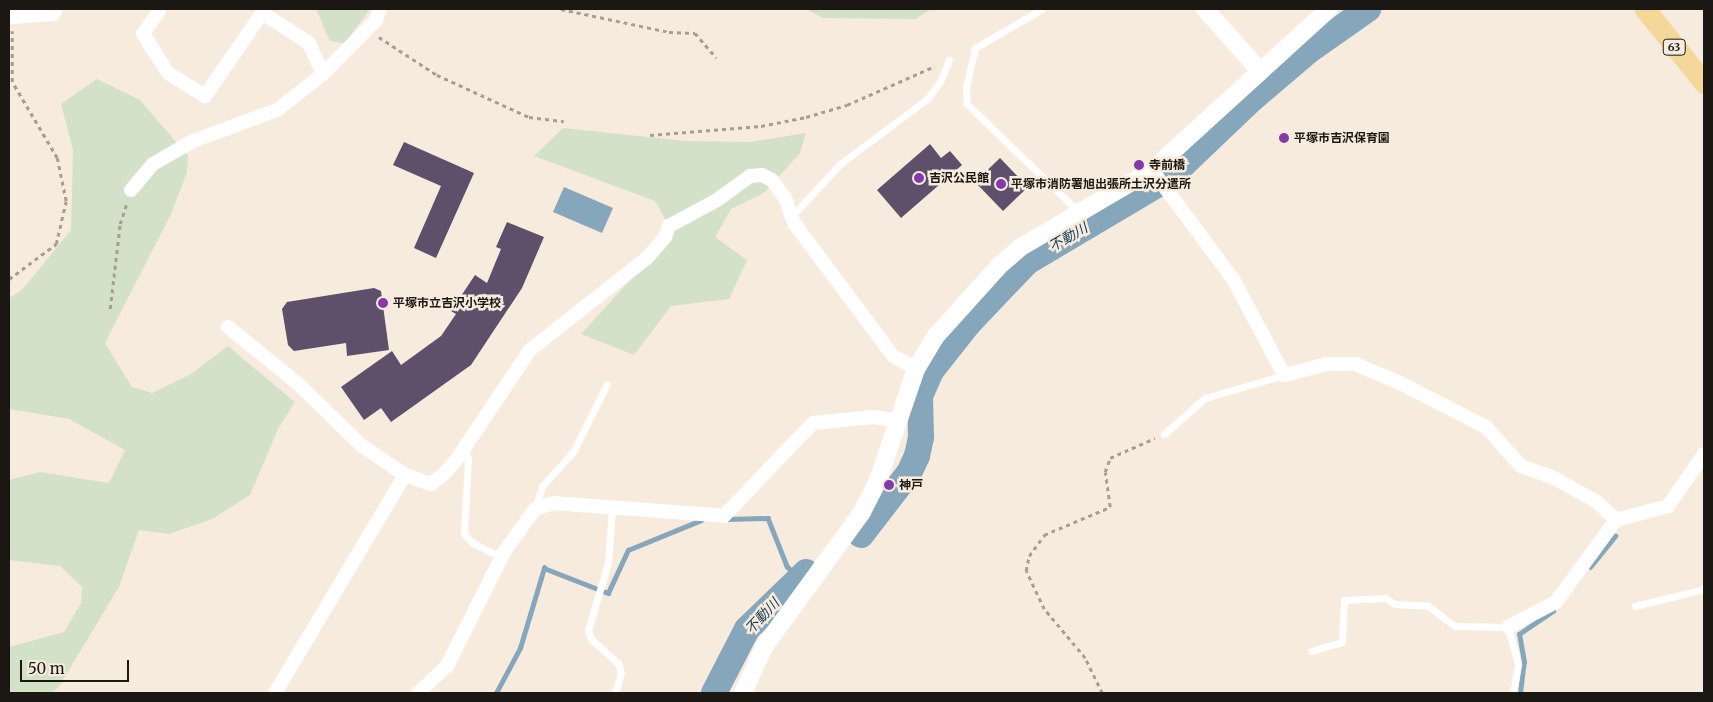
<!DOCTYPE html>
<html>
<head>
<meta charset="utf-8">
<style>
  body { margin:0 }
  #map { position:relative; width:1713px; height:702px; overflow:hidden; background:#f6ebdd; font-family:Merriweather,"Noto Sans JP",serif }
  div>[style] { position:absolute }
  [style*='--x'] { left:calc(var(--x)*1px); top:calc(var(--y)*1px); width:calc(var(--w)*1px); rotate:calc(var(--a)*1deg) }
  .green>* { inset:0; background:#d4e1c9 }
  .water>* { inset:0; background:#86a6bc }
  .stream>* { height:4.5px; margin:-2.25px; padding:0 2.25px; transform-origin:2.25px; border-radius:2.25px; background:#86a6bc }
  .river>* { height:26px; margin:-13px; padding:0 13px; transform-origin:13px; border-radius:13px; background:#86a6bc }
  .building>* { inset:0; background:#5e4f6a }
  .path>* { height:2.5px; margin-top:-1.25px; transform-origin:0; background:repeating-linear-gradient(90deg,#a69e93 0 4px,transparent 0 8px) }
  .service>* { height:7px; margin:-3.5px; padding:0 3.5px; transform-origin:3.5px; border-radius:3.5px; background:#fff }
  .minor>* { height:14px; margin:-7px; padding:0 7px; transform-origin:7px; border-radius:7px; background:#fff }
  .tertiary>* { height:18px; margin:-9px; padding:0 9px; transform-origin:9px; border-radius:9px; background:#fff }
  .primary>* { height:21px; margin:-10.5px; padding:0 10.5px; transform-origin:10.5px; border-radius:10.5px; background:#f5d799 }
  .dots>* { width:14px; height:14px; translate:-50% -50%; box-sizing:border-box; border:2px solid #f6ebdd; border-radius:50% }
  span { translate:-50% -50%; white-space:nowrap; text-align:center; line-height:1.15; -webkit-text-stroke:5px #f6ebdd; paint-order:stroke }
  .shield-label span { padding:1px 4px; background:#f6ebdd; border:1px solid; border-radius:4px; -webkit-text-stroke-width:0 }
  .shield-label { font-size:11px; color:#1b1712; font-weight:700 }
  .poi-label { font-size:12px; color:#1b1712; font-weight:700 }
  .left { translate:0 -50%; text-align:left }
  .water-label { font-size:14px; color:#113c54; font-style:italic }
  .frame { position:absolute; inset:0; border:10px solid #1b1712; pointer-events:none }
  .scale { position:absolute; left:20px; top:660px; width:109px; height:22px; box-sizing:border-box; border:2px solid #1b1712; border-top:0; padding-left:6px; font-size:15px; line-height:18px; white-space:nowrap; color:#1b1712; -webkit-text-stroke:4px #f6ebdd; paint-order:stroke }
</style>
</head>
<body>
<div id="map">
  <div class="green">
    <div style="clip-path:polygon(316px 9px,370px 9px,345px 43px,330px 41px)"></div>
    <div style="clip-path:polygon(806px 9px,931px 9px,916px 19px,823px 18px)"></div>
    <div style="clip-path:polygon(97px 79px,140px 100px,188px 156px,187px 172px,171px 214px,105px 343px,132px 387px,152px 393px,191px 374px,228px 346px,295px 402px,278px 429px,250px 495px,212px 519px,169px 534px,139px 530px,119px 587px,58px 688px,51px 693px,9px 693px,9px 647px,64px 632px,81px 603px,82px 587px,60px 566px,9px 560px,9px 480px,40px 472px,109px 483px,125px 450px,69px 419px,9px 409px,9px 298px,22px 290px,71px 230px,73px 150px,61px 104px)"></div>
    <div style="clip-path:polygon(563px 128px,685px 141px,750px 142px,806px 133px,800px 153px,764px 193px,731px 209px,715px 237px,747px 260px,729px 299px,671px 306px,634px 355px,581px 334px,673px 233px,655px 201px,534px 156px)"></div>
  </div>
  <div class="water">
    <div style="clip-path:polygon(564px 187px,613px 208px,602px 233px,553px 212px)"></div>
  </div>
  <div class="stream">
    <div style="--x:726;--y:519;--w:42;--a:-1.4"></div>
    <div style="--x:768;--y:518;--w:52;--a:68.4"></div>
    <div style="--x:787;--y:566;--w:16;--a:47"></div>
    <div style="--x:1590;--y:567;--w:40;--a:-51"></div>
    <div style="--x:496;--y:693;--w:51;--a:-61.9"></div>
    <div style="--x:520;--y:648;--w:84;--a:-73.3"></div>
    <div style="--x:544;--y:568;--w:69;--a:21.3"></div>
    <div style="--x:608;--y:593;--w:47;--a:-65.1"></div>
    <div style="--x:628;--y:550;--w:79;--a:-22.3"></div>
    <div style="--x:1520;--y:693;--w:31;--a:-83"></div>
    <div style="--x:1524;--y:662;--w:28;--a:-100"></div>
    <div style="--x:1519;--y:634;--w:41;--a:-34.1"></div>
  </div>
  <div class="river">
    <div style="--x:861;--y:535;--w:78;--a:-52.3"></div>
    <div style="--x:909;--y:473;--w:19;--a:-65"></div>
    <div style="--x:917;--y:456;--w:19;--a:-78"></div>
    <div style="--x:921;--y:437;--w:41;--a:-91.4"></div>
    <div style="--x:920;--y:396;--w:27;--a:-66"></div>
    <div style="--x:931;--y:371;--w:60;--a:-51.8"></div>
    <div style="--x:968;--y:324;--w:86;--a:-46.4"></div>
    <div style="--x:1027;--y:262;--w:166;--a:-30.7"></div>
    <div style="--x:1170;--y:177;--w:113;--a:-43.6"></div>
    <div style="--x:1252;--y:99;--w:77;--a:-40.3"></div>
    <div style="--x:1311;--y:49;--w:70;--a:-35.1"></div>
    <div style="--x:714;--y:693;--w:72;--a:-62.7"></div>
    <div style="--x:747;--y:629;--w:82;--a:-44"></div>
  </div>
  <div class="building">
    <div style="clip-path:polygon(404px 142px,474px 173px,436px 258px,414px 248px,441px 186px,393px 165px)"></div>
    <div style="clip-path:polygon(930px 144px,941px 158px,950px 151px,962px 165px,901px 218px,877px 190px)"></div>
    <div style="clip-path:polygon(1000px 158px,1028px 187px,1003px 211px,975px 182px)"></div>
    <div style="clip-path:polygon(507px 222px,544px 237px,522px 288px,471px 365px,391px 422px,381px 408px,364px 420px,341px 387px,392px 351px,401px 365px,441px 336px,456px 314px,451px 311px,475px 275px,487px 283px,501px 249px,496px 247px)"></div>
    <div style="clip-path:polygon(374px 288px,381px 291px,389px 350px,347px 356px,346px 343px,294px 351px,288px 345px,282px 309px,287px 302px)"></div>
  </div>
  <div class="path">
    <div style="--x:561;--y:9;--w:110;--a:12"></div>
    <div style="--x:669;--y:32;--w:26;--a:2"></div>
    <div style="--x:695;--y:33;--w:33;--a:49"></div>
    <div style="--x:379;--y:37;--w:69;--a:33.2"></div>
    <div style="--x:437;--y:75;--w:101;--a:24.5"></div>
    <div style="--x:529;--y:117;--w:35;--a:7"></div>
    <div style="--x:650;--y:135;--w:111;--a:-4.6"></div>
    <div style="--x:761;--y:126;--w:46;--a:-11.3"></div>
    <div style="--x:806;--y:117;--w:43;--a:-16.3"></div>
    <div style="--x:847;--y:105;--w:96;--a:-23.9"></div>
    <div style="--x:9;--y:279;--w:59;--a:-36.7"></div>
    <div style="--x:56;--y:244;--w:44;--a:-76.9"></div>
    <div style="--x:66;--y:201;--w:44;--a:-101.8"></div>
    <div style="--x:57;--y:158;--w:88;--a:-120.6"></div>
    <div style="--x:12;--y:82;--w:51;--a:-90"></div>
    <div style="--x:110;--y:309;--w:86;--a:-83.3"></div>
    <div style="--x:120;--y:224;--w:22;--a:-72"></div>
    <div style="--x:1102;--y:693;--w:39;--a:-116"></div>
    <div style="--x:1085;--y:658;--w:64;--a:-129.9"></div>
    <div style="--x:1044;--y:609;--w:42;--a:-115.3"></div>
    <div style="--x:1026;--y:571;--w:15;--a:-79"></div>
    <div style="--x:1029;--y:556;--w:26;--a:-54"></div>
    <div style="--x:1044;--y:535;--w:72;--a:-23"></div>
    <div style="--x:1110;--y:507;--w:35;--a:-98"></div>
    <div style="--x:1105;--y:472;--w:15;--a:-70"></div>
    <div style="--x:1110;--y:458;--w:49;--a:-24"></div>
  </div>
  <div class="service">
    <div style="--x:1042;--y:9;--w:78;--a:149.8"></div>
    <div style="--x:975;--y:48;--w:40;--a:103"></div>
    <div style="--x:966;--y:87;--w:17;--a:87"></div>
    <div style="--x:967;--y:104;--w:156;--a:44"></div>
    <div style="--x:791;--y:217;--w:72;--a:-47.2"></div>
    <div style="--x:840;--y:164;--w:109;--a:-36.8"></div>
    <div style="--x:927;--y:99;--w:21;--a:-53"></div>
    <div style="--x:940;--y:82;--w:24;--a:-68"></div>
    <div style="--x:1164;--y:434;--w:55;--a:-41.3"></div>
    <div style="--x:1205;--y:398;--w:82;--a:-16.2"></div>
    <div style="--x:464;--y:449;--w:10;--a:66"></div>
    <div style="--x:468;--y:458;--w:76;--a:93"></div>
    <div style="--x:464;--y:534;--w:13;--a:45"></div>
    <div style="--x:473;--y:543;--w:31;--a:27"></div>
    <div style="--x:535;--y:508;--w:23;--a:-72"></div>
    <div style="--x:542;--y:486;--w:46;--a:-47.6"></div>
    <div style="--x:573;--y:452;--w:76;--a:-63.4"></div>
    <div style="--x:612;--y:509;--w:54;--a:94.2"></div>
    <div style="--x:608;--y:563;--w:70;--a:106.6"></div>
    <div style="--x:588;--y:630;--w:9;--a:72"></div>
    <div style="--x:591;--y:639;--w:36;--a:42"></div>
    <div style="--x:618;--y:663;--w:10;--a:73"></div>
    <div style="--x:621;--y:673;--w:21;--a:107"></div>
    <div style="--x:1635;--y:606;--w:71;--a:-13.8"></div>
    <div style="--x:1311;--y:651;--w:32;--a:-16"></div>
    <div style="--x:1342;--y:642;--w:42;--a:-87.3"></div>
    <div style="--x:1344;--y:600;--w:41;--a:-2.8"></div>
    <div style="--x:1385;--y:598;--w:12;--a:31"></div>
    <div style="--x:1395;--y:604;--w:33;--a:3"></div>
    <div style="--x:1428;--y:606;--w:34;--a:37"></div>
    <div style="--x:1455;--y:626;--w:53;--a:1.1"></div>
    <div style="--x:1508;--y:627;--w:39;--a:75"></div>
    <div style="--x:1518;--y:665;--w:28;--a:100"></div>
  </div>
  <div class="minor">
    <div style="--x:12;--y:9;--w:8;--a:90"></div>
    <div style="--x:12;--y:17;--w:41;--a:-4.2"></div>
    <div style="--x:53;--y:14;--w:6;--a:-59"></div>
    <div style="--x:160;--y:9;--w:30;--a:124"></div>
    <div style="--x:143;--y:34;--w:46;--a:57.3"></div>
    <div style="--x:168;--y:73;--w:44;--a:31.9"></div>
    <div style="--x:205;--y:96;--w:101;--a:-55.5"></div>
    <div style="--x:262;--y:13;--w:56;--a:32.6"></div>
    <div style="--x:309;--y:43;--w:34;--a:66"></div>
    <div style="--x:1152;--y:170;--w:136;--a:53.4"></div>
    <div style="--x:1233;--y:279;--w:109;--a:62"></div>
    <div style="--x:1284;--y:375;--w:44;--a:-14.3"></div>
    <div style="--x:1327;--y:364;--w:28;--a:0"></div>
    <div style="--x:1355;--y:364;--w:49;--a:22.9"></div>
    <div style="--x:1400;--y:383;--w:97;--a:27.1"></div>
    <div style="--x:1486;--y:427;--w:52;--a:48.1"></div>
    <div style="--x:1521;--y:466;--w:37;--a:20"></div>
    <div style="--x:1556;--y:479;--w:47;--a:29.3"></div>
    <div style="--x:1597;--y:502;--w:26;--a:43"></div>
    <div style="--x:131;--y:190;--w:34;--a:-50"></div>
    <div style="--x:153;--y:164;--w:46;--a:-29.9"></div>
    <div style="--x:193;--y:141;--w:90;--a:-20.3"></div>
    <div style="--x:277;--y:110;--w:58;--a:-38"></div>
    <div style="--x:323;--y:74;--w:76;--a:-45.5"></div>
    <div style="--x:376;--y:20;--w:12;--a:-70"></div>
    <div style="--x:228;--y:327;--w:87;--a:39"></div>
    <div style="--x:296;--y:382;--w:91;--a:44.1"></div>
    <div style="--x:361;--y:445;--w:53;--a:34.3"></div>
    <div style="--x:405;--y:475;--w:28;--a:19"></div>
    <div style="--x:431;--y:484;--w:16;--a:-38"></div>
    <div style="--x:444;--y:474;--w:20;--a:-49"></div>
    <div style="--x:457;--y:459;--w:131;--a:-56.2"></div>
    <div style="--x:530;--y:350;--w:149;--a:-38.2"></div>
    <div style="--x:647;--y:258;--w:28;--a:-49"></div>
    <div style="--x:665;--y:237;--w:12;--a:-70"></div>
    <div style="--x:669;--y:226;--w:55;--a:-28.4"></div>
    <div style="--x:717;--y:200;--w:41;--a:-36"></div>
    <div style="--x:750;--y:176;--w:12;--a:-5"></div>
    <div style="--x:762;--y:175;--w:11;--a:27"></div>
    <div style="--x:772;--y:180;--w:22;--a:54"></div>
    <div style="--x:785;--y:198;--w:27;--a:70"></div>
    <div style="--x:794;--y:223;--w:166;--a:53.3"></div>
    <div style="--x:893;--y:356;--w:26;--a:29"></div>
    <div style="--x:1508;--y:627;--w:54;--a:-27.5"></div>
    <div style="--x:1556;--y:602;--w:102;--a:-53.8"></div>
    <div style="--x:1616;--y:520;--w:54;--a:-15.1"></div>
    <div style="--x:1668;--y:506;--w:63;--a:-55.3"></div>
    <div style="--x:275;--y:693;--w:254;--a:-59.2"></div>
    <div style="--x:418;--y:693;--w:40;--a:-43"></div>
    <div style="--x:447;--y:666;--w:127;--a:-63.4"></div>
    <div style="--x:504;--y:552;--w:53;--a:-54.2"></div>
    <div style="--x:535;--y:509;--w:19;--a:-18"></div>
    <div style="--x:553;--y:503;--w:171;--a:4.3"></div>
    <div style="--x:724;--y:516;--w:129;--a:-46.3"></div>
    <div style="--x:813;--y:423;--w:61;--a:-5.6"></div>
    <div style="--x:874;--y:417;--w:24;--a:9"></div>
  </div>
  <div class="tertiary">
    <div style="--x:1205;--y:9;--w:83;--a:48.4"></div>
    <div style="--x:743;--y:693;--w:51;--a:-65.5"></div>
    <div style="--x:764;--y:647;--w:167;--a:-54"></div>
    <div style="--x:862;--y:512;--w:33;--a:-63"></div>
    <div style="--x:877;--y:483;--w:120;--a:-71.1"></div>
    <div style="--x:916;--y:369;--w:39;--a:-59"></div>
    <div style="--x:936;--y:336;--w:94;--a:-48"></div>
    <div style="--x:999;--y:266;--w:29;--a:-41"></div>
    <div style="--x:1021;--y:247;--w:152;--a:-30.4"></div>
    <div style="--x:1152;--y:170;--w:239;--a:-42.3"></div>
  </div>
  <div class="primary">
    <div style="--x:1645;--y:9;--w:95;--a:51.4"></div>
  </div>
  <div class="dots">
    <div style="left:1284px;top:138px;background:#8239ac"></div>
    <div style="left:1139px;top:165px;background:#8239ac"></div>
    <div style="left:919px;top:178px;background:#8239ac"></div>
    <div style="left:1001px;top:184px;background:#8239ac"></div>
    <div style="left:383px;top:303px;background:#8239ac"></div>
    <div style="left:889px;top:485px;background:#8239ac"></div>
  </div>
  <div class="shield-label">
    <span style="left:1674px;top:47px">63</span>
  </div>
  <div class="poi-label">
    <span class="left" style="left:1294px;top:138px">平塚市吉沢保育園</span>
    <span class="left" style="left:1149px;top:165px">寺前橋</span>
    <span class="left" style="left:929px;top:178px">吉沢公民館</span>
    <span class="left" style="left:1011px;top:184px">平塚市消防署旭出張所土沢分遣所</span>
    <span class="left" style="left:393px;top:303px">平塚市立吉沢小学校</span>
    <span class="left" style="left:899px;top:485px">神戸</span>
  </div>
  <div class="water-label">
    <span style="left:1068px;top:237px;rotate:-30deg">不動川</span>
    <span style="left:762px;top:616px;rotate:-47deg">不動川</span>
  </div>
  <div class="frame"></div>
  <div class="scale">50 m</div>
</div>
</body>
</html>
